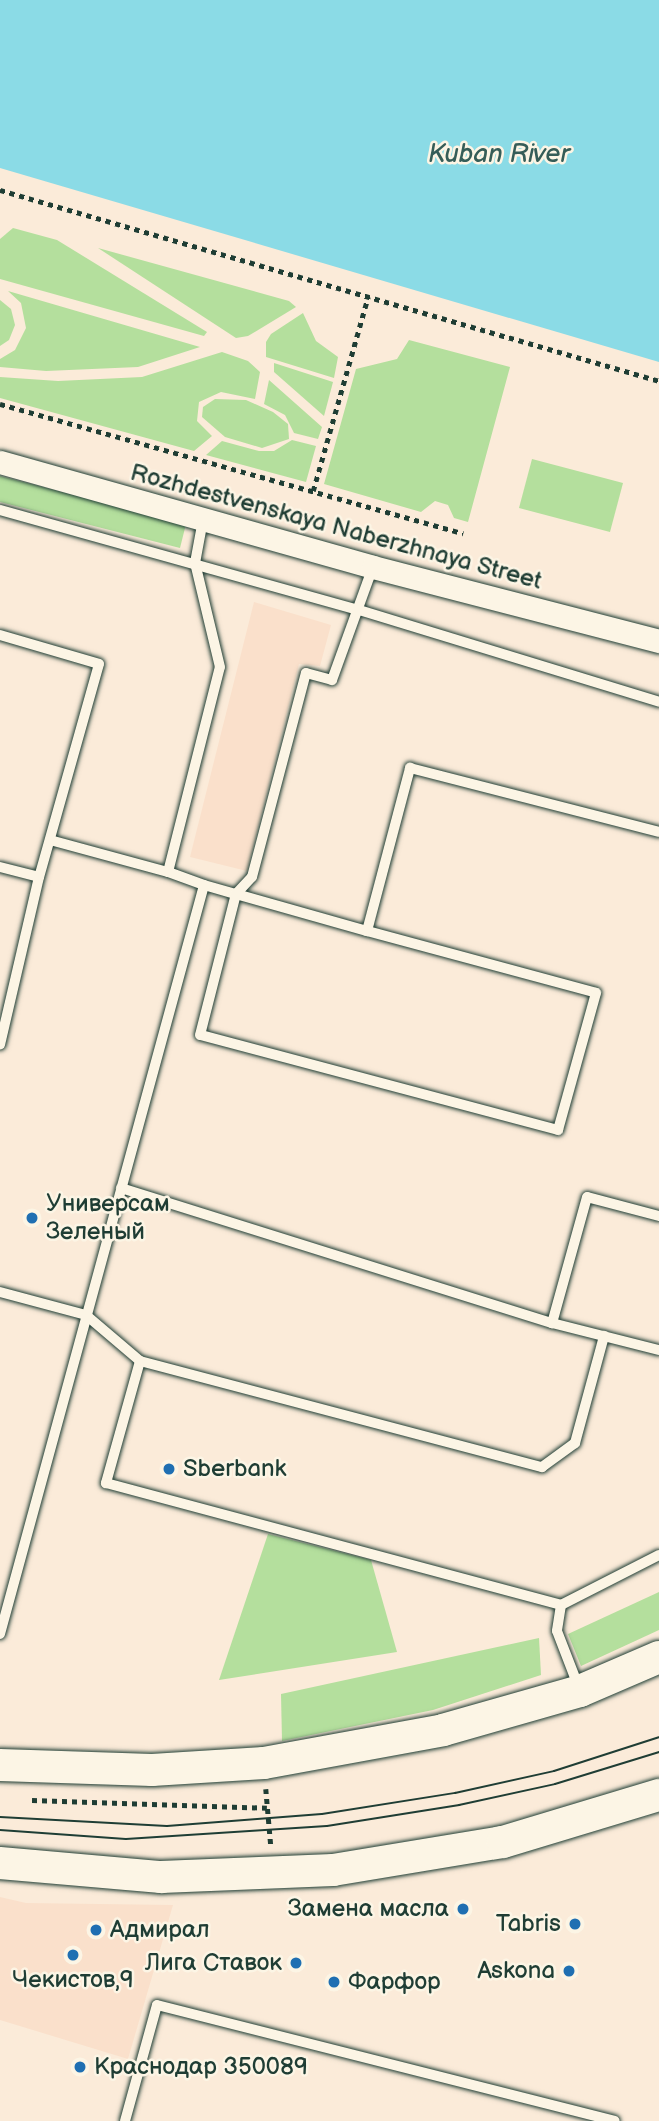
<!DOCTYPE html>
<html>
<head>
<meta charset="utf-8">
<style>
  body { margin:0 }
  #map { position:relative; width:659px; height:2121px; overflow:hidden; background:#fbebd9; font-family:"Balsamiq Sans",sans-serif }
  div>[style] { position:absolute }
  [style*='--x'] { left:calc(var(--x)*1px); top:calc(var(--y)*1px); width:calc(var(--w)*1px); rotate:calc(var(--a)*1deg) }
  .built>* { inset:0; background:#fae0cb }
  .green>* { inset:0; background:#b4df9d }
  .water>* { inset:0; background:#8bdbe6 }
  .path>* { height:4.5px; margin-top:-2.25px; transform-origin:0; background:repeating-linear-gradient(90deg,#1f3d34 0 5px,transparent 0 10px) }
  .roads { filter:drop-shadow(0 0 2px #1f3d34) drop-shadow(0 0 2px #1f3d34) }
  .service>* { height:10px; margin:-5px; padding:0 5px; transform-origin:5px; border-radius:5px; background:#fcf5e5 }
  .minor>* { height:23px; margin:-11.5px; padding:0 11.5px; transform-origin:11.5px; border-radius:11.5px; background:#fcf5e5 }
  .secondary>* { height:32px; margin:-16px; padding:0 16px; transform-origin:16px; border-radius:16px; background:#fcf5e5 }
  .tram>* { height:2px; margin:-1px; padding:0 1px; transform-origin:1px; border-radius:1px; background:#1f3d34 }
  .dots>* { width:19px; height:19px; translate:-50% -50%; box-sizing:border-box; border:4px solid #fcf5e5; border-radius:50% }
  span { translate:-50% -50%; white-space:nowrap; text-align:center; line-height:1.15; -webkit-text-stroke:5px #fcf5e5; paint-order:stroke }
  .street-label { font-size:24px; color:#1f3d34 }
  .poi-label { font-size:24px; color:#1f3d34 }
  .left { translate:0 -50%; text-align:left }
  .right { translate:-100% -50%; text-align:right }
  .water-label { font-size:26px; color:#355d58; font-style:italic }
</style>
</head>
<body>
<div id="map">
  <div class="built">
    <div style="clip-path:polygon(254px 602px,331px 625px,320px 666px,299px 664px,247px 871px,190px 857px)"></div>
    <div style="clip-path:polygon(0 1897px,26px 1903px,173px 1905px,128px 2059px,0 2020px)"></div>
  </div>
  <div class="green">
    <div style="clip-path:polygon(13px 228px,57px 240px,207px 332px,204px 336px,0 279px,0 239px)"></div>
    <div style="clip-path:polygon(98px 248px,289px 301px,296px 307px,248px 336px,236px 338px)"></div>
    <div style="clip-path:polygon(8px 291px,200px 347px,138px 367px,46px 371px,0 367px,0 359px,15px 350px,26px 328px,21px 303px)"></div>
    <div style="clip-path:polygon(0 300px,11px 309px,15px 325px,9px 340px,0 346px)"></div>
    <div style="clip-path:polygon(303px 313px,316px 341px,338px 357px,334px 378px,266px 357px,266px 342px,271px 334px)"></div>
    <div style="clip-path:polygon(409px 340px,510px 367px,468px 522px,454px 518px,448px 505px,435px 501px,421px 512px,324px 484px,356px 369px,397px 359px)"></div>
    <div style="clip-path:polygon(222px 352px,248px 361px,260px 372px,255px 399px,221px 392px,199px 402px,197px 421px,212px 436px,194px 451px,0 398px,0 377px,58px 381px,142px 377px)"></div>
    <div style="clip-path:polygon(274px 363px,333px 382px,324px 416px,274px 372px)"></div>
    <div style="clip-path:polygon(269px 380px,322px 427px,318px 439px,294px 433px,285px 415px,264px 404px)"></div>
    <div style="clip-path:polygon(215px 399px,246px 400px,273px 412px,288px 424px,289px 439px,262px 448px,225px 437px,202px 417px,203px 407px)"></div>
    <div style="clip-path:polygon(292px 440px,316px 446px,306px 482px,206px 455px,222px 441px,259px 451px,274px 451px)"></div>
    <div style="clip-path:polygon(532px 459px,623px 483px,610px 532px,519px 508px)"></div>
    <div style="clip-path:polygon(0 476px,186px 524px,180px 548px,0 502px)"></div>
    <div style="clip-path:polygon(268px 1534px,371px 1560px,397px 1652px,219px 1680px)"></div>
    <div style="clip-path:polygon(659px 1592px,659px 1630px,581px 1666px,568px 1634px)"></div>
    <div style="clip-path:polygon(539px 1638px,541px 1675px,433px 1710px,282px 1741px,281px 1694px)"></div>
  </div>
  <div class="water">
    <div style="clip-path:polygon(0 0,659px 0,659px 362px,0 168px)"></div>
  </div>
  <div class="path">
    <div style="--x:0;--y:190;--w:686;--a:16.16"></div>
    <div style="--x:0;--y:404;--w:481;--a:15.6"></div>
    <div style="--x:313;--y:491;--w:202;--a:-74.2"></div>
    <div style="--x:266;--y:1789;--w:57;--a:85"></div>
    <div style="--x:32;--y:1800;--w:235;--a:1.9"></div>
  </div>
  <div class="roads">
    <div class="service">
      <div style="--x:0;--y:510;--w:373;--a:15.6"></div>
      <div style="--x:359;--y:610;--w:314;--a:17"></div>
      <div style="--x:0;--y:635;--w:103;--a:16.3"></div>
      <div style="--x:99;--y:664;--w:221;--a:105.7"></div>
      <div style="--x:39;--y:877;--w:172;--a:103.1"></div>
      <div style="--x:50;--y:840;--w:122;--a:15.2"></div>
      <div style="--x:0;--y:867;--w:40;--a:14.4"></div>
      <div style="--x:204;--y:885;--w:33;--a:16"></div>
      <div style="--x:236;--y:894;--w:136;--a:15.8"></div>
      <div style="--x:367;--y:931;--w:237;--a:15.1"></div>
      <div style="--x:596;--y:993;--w:142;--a:105.5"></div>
      <div style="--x:558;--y:1130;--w:370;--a:-165.1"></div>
      <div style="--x:200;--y:1035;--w:146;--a:-75.7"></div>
      <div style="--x:236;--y:894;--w:23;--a:-47"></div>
      <div style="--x:252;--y:877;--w:211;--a:-75.2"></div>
      <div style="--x:306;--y:673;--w:27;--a:15"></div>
      <div style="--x:332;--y:680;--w:120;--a:-70.1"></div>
      <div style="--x:367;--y:931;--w:169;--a:-75.2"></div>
      <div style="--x:410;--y:768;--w:257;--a:14.4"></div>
      <div style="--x:121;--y:1188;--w:452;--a:17.4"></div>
      <div style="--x:659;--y:1216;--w:74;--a:-165.2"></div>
      <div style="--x:587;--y:1197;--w:131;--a:105.5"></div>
      <div style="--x:552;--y:1323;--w:110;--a:14.2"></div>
      <div style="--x:0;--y:1292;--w:89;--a:15"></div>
      <div style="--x:86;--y:1315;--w:71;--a:40.4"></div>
      <div style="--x:140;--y:1361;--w:416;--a:14.8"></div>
      <div style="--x:542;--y:1467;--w:41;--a:-36"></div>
      <div style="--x:575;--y:1443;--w:111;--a:-74.8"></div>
      <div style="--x:140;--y:1361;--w:127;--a:105.6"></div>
      <div style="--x:106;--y:1483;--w:471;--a:15"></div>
      <div style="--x:561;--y:1605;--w:110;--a:-27"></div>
      <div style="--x:561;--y:1605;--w:26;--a:99"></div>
      <div style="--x:557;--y:1631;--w:61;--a:68.9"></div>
      <div style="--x:0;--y:1634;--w:776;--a:-74.76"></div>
      <div style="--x:204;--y:885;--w:38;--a:-160"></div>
      <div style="--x:168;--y:872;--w:211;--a:-75.8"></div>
      <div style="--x:220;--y:667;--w:107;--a:-103.5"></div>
      <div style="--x:195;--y:563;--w:44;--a:-79.5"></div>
      <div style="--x:125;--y:2121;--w:120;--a:-74.6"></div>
      <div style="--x:157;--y:2005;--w:472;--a:14.2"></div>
    </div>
    <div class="minor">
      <div style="--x:0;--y:462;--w:387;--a:15.7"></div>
      <div style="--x:373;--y:567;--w:295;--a:14.5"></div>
    </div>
    <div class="secondary">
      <div style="--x:0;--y:1765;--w:152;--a:1.9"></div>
      <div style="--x:152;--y:1770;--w:112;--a:-3.6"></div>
      <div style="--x:264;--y:1763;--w:182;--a:-10.4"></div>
      <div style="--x:443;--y:1730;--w:142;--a:-15.9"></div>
      <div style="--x:580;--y:1691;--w:86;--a:-23.3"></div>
      <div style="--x:0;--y:1863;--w:162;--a:5"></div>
      <div style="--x:161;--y:1877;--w:172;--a:-2.3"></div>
      <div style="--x:333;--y:1870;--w:172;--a:-9.4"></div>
      <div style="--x:503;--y:1842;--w:163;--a:-16.8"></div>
    </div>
  </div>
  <div class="tram">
    <div style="--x:0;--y:1817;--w:167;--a:3.1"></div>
    <div style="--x:167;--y:1826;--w:155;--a:-4.4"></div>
    <div style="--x:322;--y:1814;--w:135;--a:-9"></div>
    <div style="--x:455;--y:1793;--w:101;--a:-12.5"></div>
    <div style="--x:554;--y:1771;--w:110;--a:-17.9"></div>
    <div style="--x:0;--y:1830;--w:126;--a:4.1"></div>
    <div style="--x:126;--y:1839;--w:201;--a:-3.7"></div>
    <div style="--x:327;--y:1826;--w:134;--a:-9"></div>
    <div style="--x:459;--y:1805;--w:98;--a:-12.3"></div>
    <div style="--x:555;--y:1784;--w:109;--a:-17.1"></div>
  </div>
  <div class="dots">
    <div style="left:32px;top:1218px;background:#1f6fb2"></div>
    <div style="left:169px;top:1469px;background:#1f6fb2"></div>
    <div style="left:463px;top:1909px;background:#1f6fb2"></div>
    <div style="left:575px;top:1924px;background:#1f6fb2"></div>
    <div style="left:96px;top:1930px;background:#1f6fb2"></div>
    <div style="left:73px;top:1955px;background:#1f6fb2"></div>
    <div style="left:296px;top:1963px;background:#1f6fb2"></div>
    <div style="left:569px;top:1971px;background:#1f6fb2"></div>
    <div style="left:334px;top:1982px;background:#1f6fb2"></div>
    <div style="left:80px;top:2067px;background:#1f6fb2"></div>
  </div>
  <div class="street-label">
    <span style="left:336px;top:527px;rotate:15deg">Rozhdestvenskaya Naberzhnaya Street</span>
  </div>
  <div class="poi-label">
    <span class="left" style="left:46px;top:1218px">Универсам<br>Зеленый</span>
    <span class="left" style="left:183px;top:1469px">Sberbank</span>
    <span class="right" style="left:449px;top:1909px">Замена масла</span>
    <span class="right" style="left:561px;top:1924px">Tabris</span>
    <span class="left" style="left:110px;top:1930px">Адмирал</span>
    <span class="right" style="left:282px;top:1963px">Лига Ставок</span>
    <span class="right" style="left:555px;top:1971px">Askona</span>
    <span style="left:73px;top:1980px">Чекистов,9</span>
    <span class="left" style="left:348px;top:1982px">Фарфор</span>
    <span class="left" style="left:94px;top:2067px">Краснодар 350089</span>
  </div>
  <div class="water-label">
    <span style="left:499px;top:155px">Kuban River</span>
  </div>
</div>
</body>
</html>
